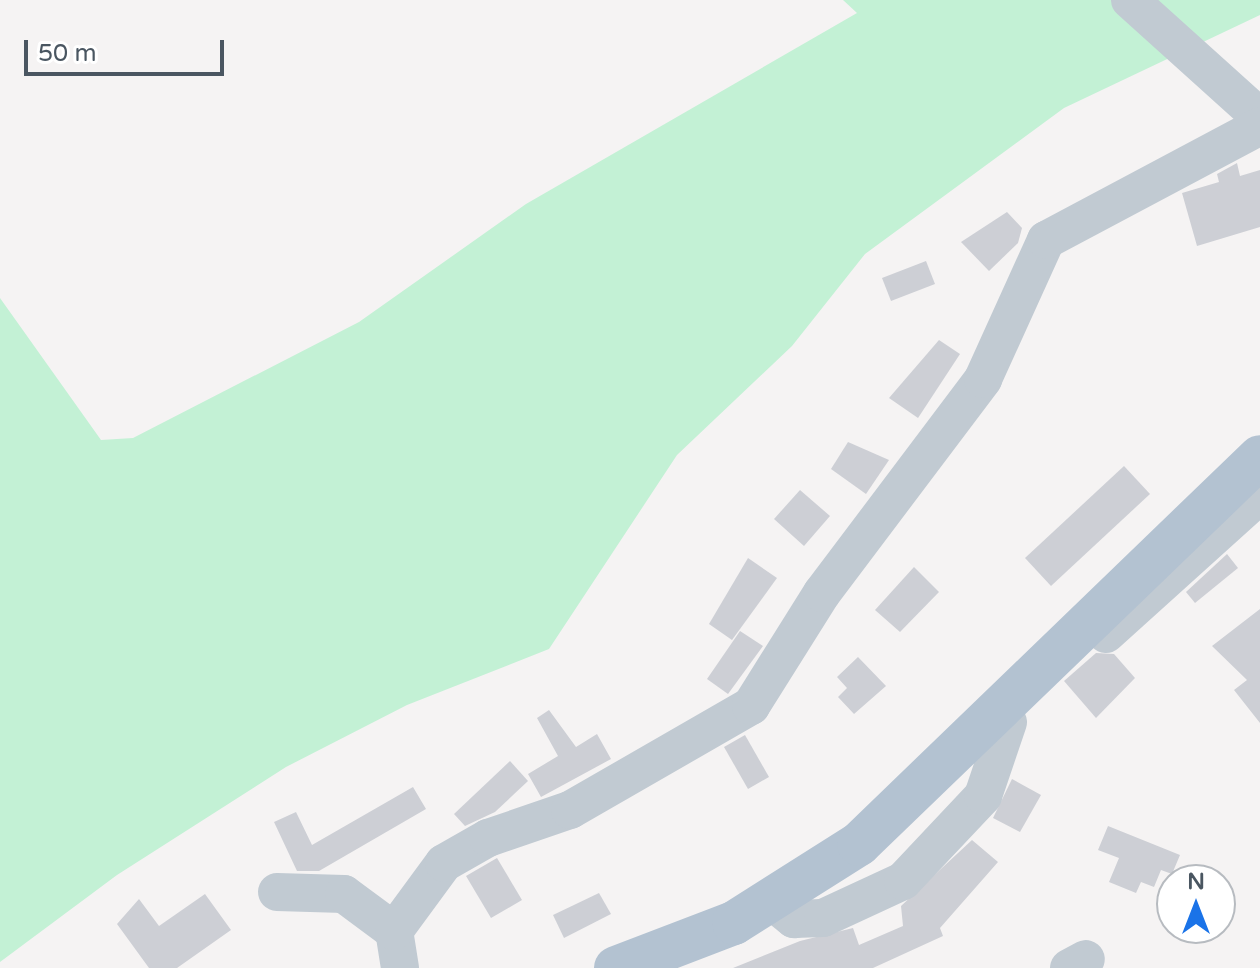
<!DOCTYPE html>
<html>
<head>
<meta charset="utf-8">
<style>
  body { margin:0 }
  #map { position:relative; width:1260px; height:968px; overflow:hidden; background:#f5f3f3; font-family:"Varela Round",sans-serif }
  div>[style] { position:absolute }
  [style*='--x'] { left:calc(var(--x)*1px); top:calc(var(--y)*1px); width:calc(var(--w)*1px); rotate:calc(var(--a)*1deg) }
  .green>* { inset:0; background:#c3f1d5 }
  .building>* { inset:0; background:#cdcfd5 }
  .minor>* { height:38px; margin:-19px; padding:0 19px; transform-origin:19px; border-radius:19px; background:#c1cad2 }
  .major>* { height:44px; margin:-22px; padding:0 22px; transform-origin:22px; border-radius:22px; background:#b3c2d1 }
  span { translate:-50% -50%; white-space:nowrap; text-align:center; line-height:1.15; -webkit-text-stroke:7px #fff; paint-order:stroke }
  .north { position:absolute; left:1156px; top:864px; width:80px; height:80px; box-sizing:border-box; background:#fff; border:2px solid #b7bbc0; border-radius:50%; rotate:0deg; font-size:22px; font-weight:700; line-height:32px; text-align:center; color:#4a5661 }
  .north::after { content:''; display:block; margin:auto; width:28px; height:36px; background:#1a73e8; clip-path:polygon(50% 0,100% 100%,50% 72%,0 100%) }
  .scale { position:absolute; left:24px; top:40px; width:200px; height:36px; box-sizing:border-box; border:4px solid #4a5661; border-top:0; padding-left:10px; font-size:24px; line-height:28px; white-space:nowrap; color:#4a5661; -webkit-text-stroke:6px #fff; paint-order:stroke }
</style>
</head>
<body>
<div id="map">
  <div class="green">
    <div style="clip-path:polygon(843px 0,1260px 0,1260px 15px,1064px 108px,865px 254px,792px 346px,677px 455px,549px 649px,407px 705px,286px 767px,117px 875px,0 962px,0 298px,101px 440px,133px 438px,359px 322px,526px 204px,857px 13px)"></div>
  </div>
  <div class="building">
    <div style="clip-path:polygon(1237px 163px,1240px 176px,1260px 170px,1260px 227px,1197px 246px,1182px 193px,1219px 182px,1217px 174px)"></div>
    <div style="clip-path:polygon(1007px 212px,1022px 228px,1018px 243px,989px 271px,961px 242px)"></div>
    <div style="clip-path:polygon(926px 261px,935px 284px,891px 301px,882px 278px)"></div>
    <div style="clip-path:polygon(939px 340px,960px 354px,918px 418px,889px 398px)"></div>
    <div style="clip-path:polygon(848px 442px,889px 460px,866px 494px,831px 469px)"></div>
    <div style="clip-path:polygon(1124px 466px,1150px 494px,1051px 586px,1025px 558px)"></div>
    <div style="clip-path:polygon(800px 490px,830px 516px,804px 546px,774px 519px)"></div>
    <div style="clip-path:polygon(1227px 554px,1238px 568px,1195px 603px,1186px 592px)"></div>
    <div style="clip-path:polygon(748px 558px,777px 578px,732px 640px,709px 624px)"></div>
    <div style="clip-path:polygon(914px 567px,939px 592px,900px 632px,875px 610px)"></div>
    <div style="clip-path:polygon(1260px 609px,1260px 723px,1234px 690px,1247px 680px,1212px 646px)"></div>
    <div style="clip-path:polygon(740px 631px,763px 646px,728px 694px,707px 679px)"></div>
    <div style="clip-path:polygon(1096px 653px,1114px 654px,1135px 678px,1096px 718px,1064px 681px)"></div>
    <div style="clip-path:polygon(858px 657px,886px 686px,854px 714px,838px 697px,847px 688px,837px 677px)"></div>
    <div style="clip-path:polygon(549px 710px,576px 747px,597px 734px,611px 759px,541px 797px,528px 774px,558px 756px,537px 718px)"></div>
    <div style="clip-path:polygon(745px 735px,769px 777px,748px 789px,724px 747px)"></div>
    <div style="clip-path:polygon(510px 761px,528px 781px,495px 812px,465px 826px,454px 814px)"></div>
    <div style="clip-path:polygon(1012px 779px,1041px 795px,1020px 832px,993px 818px)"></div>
    <div style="clip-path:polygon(413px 787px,426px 809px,319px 871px,297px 871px,274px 822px,296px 812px,312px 845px)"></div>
    <div style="clip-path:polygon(1108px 826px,1180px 855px,1172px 874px,1161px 870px,1154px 887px,1141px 882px,1136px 893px,1109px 882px,1119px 858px,1098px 850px)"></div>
    <div style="clip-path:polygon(972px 840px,998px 862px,940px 928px,943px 936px,873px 968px,733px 968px,800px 941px,853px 928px,859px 945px,903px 926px,901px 906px)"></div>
    <div style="clip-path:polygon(497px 858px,522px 900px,491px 918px,466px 876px)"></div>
    <div style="clip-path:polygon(599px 893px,611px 914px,564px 938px,553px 915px)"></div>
    <div style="clip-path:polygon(205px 894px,231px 930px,177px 968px,149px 968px,117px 924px,139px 899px,159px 926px)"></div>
  </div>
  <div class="minor">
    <div style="--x:1130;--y:0;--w:175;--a:42"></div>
    <div style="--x:1106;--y:634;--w:207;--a:-42.1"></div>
    <div style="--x:277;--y:892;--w:67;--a:1.7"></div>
    <div style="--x:344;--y:894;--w:62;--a:36.5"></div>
    <div style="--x:774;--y:903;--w:26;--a:39"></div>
    <div style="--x:794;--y:919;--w:29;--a:-2"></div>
    <div style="--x:823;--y:918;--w:88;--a:-24.8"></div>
    <div style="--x:903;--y:881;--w:117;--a:-46.7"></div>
    <div style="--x:983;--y:796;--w:78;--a:-71.3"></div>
    <div style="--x:400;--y:968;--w:37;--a:-99"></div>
    <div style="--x:394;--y:931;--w:84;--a:-53.7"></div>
    <div style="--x:444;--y:863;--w:51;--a:-29.6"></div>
    <div style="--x:488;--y:838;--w:87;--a:-18.9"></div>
    <div style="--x:570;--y:810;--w:209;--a:-29.9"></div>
    <div style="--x:751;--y:706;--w:133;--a:-57.9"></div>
    <div style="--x:822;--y:593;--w:268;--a:-53"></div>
    <div style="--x:983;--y:379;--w:153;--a:-65.6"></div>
    <div style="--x:1046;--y:240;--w:242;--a:-28"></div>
    <div style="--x:1069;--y:968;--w:19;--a:-28"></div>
  </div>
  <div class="major">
    <div style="--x:616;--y:968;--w:126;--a:-20.9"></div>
    <div style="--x:734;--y:923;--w:148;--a:-32.3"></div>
    <div style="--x:859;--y:844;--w:557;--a:-43.98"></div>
  </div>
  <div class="north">N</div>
  <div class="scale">50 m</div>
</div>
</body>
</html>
